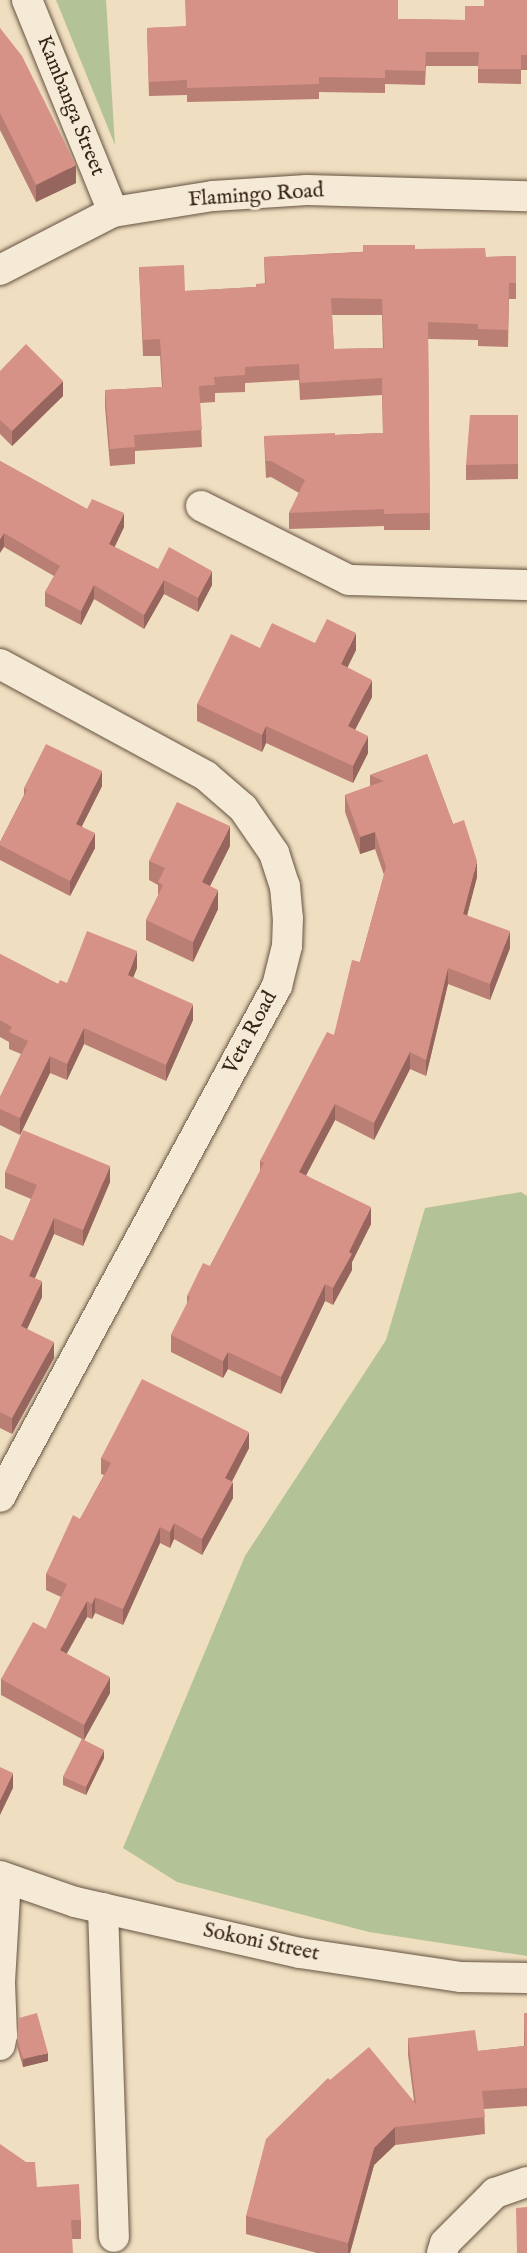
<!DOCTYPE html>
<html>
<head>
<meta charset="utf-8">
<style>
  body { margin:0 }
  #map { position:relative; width:527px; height:2253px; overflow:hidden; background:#f0dec0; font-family:"IM FELL English",serif }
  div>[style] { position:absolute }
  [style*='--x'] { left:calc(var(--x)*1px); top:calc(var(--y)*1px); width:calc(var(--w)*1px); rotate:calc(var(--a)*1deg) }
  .green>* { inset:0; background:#b4c297 }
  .roads { filter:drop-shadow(0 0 2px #655341) drop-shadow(0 0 2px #655341) }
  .minor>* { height:30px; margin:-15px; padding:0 15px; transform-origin:15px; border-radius:15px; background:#f5ead6 }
  .wall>* { inset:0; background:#b97e74 }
  .shaded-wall>* { inset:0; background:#96665e }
  .building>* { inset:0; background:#d79287 }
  span { translate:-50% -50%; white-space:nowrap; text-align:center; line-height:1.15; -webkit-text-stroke:6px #f5ead6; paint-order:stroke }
  .street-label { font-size:21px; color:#372517 }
</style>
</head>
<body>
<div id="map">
  <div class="green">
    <div style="clip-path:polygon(56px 0,106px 0,115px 145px)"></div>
    <div style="clip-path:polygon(521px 1192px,527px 1196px,527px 1956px,369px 1932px,177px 1882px,123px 1848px,245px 1556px,386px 1340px,425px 1208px)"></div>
  </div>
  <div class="roads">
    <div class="minor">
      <div style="--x:27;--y:0;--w:229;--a:67.9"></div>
      <div style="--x:0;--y:270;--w:127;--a:-27.2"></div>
      <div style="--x:113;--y:212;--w:101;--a:-9.1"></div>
      <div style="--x:213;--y:196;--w:94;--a:-3.7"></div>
      <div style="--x:307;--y:190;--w:220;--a:1.6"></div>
      <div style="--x:201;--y:506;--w:165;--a:26.6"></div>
      <div style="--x:349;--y:580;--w:178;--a:1.6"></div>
      <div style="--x:0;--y:664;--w:234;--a:28.5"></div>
      <div style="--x:206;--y:776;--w:49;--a:40.9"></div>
      <div style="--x:243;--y:808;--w:55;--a:55.4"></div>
      <div style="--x:274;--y:853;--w:35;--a:72"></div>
      <div style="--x:285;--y:886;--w:32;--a:85"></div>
      <div style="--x:288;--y:918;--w:28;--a:92"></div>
      <div style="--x:287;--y:946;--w:41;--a:104"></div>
      <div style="--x:277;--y:986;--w:581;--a:118.46"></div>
      <div style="--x:0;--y:1876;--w:79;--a:19.1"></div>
      <div style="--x:75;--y:1902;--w:231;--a:12.8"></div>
      <div style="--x:300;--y:1953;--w:163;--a:8.5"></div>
      <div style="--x:461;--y:1977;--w:66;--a:0.9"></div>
      <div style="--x:103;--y:1908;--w:329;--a:88.1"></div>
      <div style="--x:0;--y:2045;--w:10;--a:-79"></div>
      <div style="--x:2;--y:2035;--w:53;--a:-92.2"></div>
      <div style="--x:0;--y:1982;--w:104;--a:-86.7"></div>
      <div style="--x:442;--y:2253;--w:10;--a:-73"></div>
      <div style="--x:445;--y:2243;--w:71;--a:-45"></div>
      <div style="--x:495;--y:2193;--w:34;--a:-19"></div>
    </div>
  </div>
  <div class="wall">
    <div style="clip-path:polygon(527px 0,527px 70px,521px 70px,521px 84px,478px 83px,478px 66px,426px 66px,425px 85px,385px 84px,385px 93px,319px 92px,319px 99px,187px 102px,187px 95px,149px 96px,147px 28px,398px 19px,465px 20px,484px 6px)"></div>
    <div style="clip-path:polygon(0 28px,76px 183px,36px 202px,0 130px)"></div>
    <div style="clip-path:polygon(evenodd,415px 249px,486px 257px,516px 256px,516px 299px,509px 299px,508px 347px,478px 346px,478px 340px,428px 339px,430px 530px,384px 530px,384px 526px,289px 529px,289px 513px,299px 493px,271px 477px,266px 478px,264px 436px,335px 435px,383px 433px,382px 395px,300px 400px,299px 380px,245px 383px,245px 392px,215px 393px,215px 402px,200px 403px,202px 447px,135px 451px,135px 464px,110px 466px,105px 407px,105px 390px,162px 387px,160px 356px,143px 356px,139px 267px,185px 291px,256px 287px,265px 283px,264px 257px,415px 249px,332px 315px,382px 315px,383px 348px,334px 349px,332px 315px)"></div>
    <div style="clip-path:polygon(0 371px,63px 396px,12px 446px,0 434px)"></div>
    <div style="clip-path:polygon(518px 415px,518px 479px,466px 480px,466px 465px)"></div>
    <div style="clip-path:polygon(0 461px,87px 509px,124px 527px,114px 547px,158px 569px,212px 585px,198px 612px,164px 594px,144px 629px,94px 599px,81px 625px,45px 606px,45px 592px,54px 576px,4px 547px)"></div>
    <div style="clip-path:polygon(315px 643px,356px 650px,347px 667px,372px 697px,355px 730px,368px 753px,353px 783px,266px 743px,262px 752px,197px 721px,197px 704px)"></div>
    <div style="clip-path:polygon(427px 754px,453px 824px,477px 877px,467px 915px,510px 948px,490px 1000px,448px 984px,426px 1076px,410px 1069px,374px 1140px,335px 1120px,306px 1175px,371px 1224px,352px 1262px,352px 1270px,333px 1305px,325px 1301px,281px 1394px,228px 1369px,223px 1378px,171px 1352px,171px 1335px,187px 1304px,187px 1296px,210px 1266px,260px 1172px,260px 1161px,334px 1035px,360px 962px,384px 875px,375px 849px,360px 854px,345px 812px,345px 795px,370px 786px,370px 775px)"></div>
    <div style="clip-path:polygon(102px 786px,82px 826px,95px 848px,70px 896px,0 860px,0 842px,24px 795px,24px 788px)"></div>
    <div style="clip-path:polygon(230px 846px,210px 886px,218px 909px,193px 962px,146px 940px,146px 920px,158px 896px,158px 885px,149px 880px,149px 861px)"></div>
    <div style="clip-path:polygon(0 954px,58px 984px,67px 983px,137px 968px,133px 977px,193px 1020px,166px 1081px,84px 1044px,67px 1080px,50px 1073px,20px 1135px,0 1125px,0 1097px,21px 1054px,9px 1049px,9px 1042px,0 1037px)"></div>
    <div style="clip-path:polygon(5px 1172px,110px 1182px,83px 1246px,54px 1234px,35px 1278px,42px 1297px,27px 1329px,54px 1358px,12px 1434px,0 1428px,0 1235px,13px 1241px,31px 1199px,5px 1188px)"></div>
    <div style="clip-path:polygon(249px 1448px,232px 1482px,233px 1498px,202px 1555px,174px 1539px,170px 1548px,160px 1543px,123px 1625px,95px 1613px,92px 1619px,87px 1617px,66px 1654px,110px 1693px,84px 1740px,104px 1758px,86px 1795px,63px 1785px,63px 1777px,82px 1739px,1px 1695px,1px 1679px,46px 1629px,61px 1597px,46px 1590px,46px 1574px,80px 1519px,104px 1475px,101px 1474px,101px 1458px)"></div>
    <div style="clip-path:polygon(524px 2013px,527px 2013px,527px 2106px,484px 2109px,485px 2134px,395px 2145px,374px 2165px,350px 2253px,317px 2253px,246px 2234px,246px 2216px,330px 2080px,414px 2101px,408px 2055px,408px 2038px,478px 2051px,524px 2046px)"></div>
    <div style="clip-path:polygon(17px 2038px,48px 2061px,23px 2067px,17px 2046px)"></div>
    <div style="clip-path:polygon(37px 2187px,81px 2220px,81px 2239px,72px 2239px)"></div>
  </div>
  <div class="shaded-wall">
    <div style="clip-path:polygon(76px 165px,76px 183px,36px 202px,36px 185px)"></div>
    <div style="clip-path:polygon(63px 381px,63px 396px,12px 446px,12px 431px)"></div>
    <div style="clip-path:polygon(124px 513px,124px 527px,109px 559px,109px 544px)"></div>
    <div style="clip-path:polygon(4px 533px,4px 547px,0 553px,0 539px)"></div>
    <div style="clip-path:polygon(212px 571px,212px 585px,198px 612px,198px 598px)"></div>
    <div style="clip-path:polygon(164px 580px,164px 594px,144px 629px,144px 615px)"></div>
    <div style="clip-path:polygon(94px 585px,94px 599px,81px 625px,81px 611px)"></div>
    <div style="clip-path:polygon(356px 633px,356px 650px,341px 681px,341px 664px)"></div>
    <div style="clip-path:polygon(372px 680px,372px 697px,348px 743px,348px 726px)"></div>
    <div style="clip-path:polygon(266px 726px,266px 743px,262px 752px,262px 735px)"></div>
    <div style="clip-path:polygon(368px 736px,368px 753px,353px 783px,353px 766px)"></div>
    <div style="clip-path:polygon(102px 771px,102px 786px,76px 838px,76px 824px)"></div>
    <div style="clip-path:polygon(230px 826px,230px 846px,202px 902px,202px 882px)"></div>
    <div style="clip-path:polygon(375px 832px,375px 849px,360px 854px,360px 837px)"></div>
    <div style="clip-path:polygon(95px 833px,95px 848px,70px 896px,70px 881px)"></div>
    <div style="clip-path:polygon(477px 861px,477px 877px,463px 931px,463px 914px)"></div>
    <div style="clip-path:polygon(218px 890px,218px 909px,193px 962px,193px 942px)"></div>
    <div style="clip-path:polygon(510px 931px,510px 948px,490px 1000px,490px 984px)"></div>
    <div style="clip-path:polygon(137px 951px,137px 968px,128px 991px,128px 975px)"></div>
    <div style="clip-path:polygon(448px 968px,448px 984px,426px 1076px,426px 1060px)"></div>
    <div style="clip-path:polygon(193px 1004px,193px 1020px,166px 1081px,166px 1065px)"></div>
    <div style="clip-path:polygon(84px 1028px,84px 1044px,67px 1080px,67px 1064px)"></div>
    <div style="clip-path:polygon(410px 1052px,410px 1069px,374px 1140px,374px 1123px)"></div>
    <div style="clip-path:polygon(50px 1056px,50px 1073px,20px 1135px,20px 1118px)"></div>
    <div style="clip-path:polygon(335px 1104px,335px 1120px,299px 1189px,299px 1172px)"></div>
    <div style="clip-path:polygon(110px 1166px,110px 1182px,83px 1246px,83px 1230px)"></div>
    <div style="clip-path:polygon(371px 1207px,371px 1224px,352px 1262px,352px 1270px,333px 1305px,333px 1288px,349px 1252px)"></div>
    <div style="clip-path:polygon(54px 1218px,54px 1234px,29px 1291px,29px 1276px)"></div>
    <div style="clip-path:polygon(42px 1281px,42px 1297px,21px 1342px,21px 1326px)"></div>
    <div style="clip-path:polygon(325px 1284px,325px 1301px,281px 1394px,281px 1377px)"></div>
    <div style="clip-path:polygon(54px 1342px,54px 1358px,12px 1434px,12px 1418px)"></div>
    <div style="clip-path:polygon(228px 1352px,228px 1369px,223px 1378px,223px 1361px)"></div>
    <div style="clip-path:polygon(249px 1432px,249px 1448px,225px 1494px,225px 1478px)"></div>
    <div style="clip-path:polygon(233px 1482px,233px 1498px,202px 1555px,202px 1539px)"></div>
    <div style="clip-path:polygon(174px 1523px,174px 1539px,170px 1548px,170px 1532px)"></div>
    <div style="clip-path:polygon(160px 1527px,160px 1543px,123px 1625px,123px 1609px)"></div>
    <div style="clip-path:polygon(95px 1597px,95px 1613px,92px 1619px,92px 1604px)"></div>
    <div style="clip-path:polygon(87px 1601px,87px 1617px,60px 1666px,60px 1650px)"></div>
    <div style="clip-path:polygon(110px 1677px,110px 1693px,84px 1740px,84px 1725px)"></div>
    <div style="clip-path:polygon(104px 1750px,104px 1758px,86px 1795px,86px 1787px)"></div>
    <div style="clip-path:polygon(13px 1773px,13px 1788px,0 1815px,0 1800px)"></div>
    <div style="clip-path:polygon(48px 2053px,48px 2061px,23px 2067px,23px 2059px)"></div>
    <div style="clip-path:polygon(395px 2127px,395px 2145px,374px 2165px,350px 2253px,348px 2253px,348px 2243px,374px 2148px)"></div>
  </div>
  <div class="building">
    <div style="clip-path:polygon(185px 0,398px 0,398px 19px,465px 20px,465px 6px,484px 6px,484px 0,527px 0,527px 55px,521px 55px,521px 69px,478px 69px,479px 52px,426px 52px,425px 71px,385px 70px,385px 78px,319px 77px,319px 84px,187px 88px,187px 80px,149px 82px,147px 28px,186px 26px)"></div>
    <div style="clip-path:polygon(0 28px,22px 56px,76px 165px,36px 185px,0 113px)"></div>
    <div style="clip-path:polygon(evenodd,363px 245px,415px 245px,415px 249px,485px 248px,486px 257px,516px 256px,516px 283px,509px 283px,508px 330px,478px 329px,478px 324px,428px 322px,430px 513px,384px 514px,384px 509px,289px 513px,305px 480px,271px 461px,266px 461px,264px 436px,335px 433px,335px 435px,383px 433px,382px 378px,300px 383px,299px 364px,245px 367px,245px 375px,214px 377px,215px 385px,199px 386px,202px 430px,134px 435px,135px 447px,110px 449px,105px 390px,163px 387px,160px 339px,143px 340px,139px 267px,184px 265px,185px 291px,256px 287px,256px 284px,266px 283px,264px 257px,363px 252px,363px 245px,331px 298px,382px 299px,384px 348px,334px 349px,331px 298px)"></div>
    <div style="clip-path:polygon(26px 344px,63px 381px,12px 431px,0 420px,0 371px)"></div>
    <div style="clip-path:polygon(470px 415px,518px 415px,518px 464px,466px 465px)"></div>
    <div style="clip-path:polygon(0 461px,87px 509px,92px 499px,124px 513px,109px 544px,158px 569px,169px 547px,212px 571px,198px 598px,164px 580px,144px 615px,94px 585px,81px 611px,45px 592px,60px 566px,4px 533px,0 539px)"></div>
    <div style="clip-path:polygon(327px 619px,356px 633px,341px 664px,372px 680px,348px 726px,368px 736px,353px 766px,266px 726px,262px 735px,197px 704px,231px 634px,260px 648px,272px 623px,315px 643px)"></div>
    <div style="clip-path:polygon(46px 744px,102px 771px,76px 824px,95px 833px,70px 881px,0 845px,0 842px,27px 790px,24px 788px)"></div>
    <div style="clip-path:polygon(427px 754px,453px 824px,464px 820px,477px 861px,463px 914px,510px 931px,490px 984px,448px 968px,426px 1060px,410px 1052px,374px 1123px,335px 1104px,299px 1172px,371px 1207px,349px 1252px,352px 1254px,333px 1288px,325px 1284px,281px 1377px,228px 1352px,223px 1361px,171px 1335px,190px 1297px,187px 1296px,203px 1263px,210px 1266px,264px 1163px,260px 1161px,327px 1032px,334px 1035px,352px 960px,360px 962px,386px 867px,375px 832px,360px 837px,345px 795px,384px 781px,370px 775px)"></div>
    <div style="clip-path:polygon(177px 802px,230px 826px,202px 882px,218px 890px,193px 942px,146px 920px,163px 885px,158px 882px,165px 868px,149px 861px)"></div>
    <div style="clip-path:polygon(87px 931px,137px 951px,128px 975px,193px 1004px,166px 1065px,84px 1028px,67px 1064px,50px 1056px,20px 1118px,0 1109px,0 1097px,28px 1041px,9px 1032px,12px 1027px,0 1020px,0 954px,58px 984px,60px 980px,67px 983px)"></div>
    <div style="clip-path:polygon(23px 1130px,110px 1166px,83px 1230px,54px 1218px,29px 1276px,42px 1281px,21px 1326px,54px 1342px,12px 1418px,0 1412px,0 1235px,13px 1241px,37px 1185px,5px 1172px)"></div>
    <div style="clip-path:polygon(142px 1379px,249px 1432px,225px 1478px,233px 1482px,202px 1539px,174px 1523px,170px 1532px,160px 1527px,123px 1609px,95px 1597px,92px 1604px,87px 1601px,60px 1650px,110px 1677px,84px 1725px,1px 1679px,33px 1622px,46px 1629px,67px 1584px,46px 1574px,73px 1515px,80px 1519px,111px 1463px,101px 1458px)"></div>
    <div style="clip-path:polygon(82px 1739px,104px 1750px,86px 1787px,63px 1777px)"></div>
    <div style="clip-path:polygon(0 1767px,13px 1773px,0 1800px)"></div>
    <div style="clip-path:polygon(37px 2013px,48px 2053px,23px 2059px,17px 2038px,19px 2018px)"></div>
    <div style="clip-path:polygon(524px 2013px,527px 2013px,527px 2088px,482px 2091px,485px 2117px,395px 2127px,374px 2148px,348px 2243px,246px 2216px,266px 2139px,328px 2078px,330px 2080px,369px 2047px,416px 2104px,408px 2038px,475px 2030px,478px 2051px,525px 2046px)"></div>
    <div style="clip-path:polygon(0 2144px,26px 2162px,35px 2162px,37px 2187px,79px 2184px,81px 2220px,71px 2220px,73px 2253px,0 2253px)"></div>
    <div style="clip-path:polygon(527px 2207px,527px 2253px,517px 2253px,516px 2208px)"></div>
  </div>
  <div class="street-label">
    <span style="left:70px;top:106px;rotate:68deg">Kambanga Street</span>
    <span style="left:256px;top:196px;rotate:-4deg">Flamingo Road</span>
    <span style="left:251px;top:1033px;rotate:-62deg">Veta Road</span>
    <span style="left:261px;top:1943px;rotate:12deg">Sokoni Street</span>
  </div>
</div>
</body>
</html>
